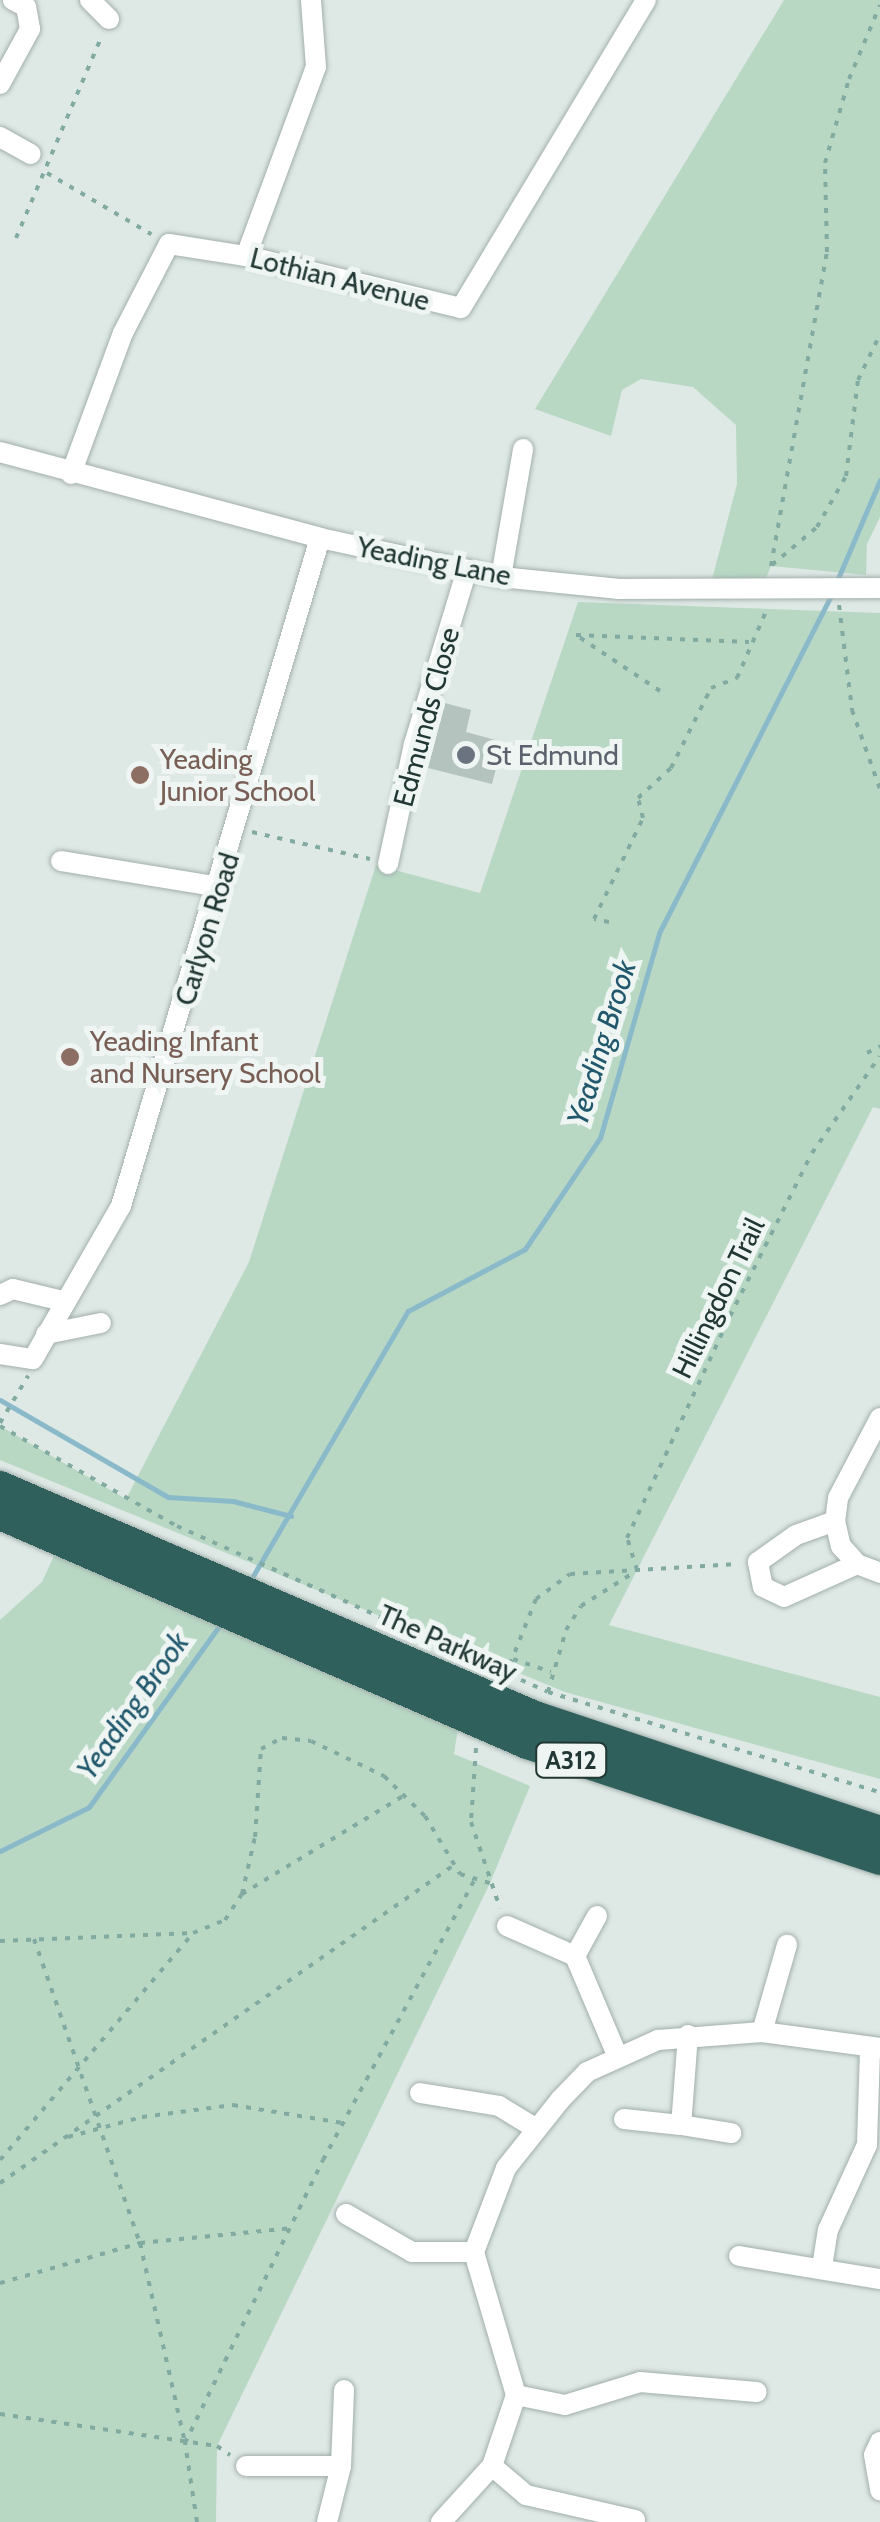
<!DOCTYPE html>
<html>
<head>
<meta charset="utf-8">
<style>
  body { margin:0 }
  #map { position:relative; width:880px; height:2522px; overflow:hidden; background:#dee8e5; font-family:Cabin,sans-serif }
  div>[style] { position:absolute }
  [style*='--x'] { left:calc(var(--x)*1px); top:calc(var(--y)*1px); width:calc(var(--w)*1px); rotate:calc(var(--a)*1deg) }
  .green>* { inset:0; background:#b8d8c4 }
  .stream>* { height:5px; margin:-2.5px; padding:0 2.5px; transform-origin:2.5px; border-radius:2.5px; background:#8ab9ca }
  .building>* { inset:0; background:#b4c3be }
  .path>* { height:4px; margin-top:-2px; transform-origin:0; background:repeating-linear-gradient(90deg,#81aaa1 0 5px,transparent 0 13px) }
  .roads { filter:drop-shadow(0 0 2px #a2afac) drop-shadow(0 0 2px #a2afac) }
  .minor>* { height:20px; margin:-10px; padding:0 10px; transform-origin:10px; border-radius:10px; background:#fff }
  .highway>* { height:30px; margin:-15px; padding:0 15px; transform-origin:15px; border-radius:15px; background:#2f605b }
  .dots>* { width:28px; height:28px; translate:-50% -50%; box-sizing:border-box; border:5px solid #eef5f2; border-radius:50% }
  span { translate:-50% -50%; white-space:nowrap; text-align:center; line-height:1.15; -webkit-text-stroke:10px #eef5f2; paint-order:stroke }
  .shield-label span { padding:2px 8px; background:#eef5f2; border:2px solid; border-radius:8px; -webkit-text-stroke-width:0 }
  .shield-label { font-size:25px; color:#213733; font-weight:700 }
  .street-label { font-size:28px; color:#213733 }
  .worship-label { font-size:28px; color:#5b616d }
  .left { translate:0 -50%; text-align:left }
  .education-label { font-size:28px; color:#785e54 }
  .water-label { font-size:30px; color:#21586d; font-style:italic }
</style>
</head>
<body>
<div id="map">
  <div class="green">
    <div style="clip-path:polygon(784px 0,880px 0,880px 517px,867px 544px,866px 575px,771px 566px,762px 587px,709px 591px,737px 484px,736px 425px,693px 387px,641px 379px,622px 390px,611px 436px,535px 409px)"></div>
    <div style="clip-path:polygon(578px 602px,880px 613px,880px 1109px,873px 1107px,609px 1625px,880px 1697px,880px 1779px,565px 1692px,0 1460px,0 1426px,126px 1499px,249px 1262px,376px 865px,480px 893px)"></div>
    <div style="clip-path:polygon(59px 1545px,458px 1728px,454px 1754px,530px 1786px,490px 1883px,217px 2446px,216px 2522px,0 2522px,0 1620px,42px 1582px)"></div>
  </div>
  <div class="stream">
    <div style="--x:836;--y:583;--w:112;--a:-66.9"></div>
    <div style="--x:0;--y:1400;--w:194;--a:30"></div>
    <div style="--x:168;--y:1497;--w:65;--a:3.5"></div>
    <div style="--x:233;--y:1501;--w:60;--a:14.5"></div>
    <div style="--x:250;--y:1581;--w:313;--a:-59.7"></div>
    <div style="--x:408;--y:1311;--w:132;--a:-27.9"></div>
    <div style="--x:525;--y:1249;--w:134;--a:-56"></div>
    <div style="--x:600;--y:1138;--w:213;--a:-73.9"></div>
    <div style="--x:659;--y:933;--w:381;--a:-63"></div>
    <div style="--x:0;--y:1851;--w:99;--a:-26.3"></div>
    <div style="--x:89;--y:1807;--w:226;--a:-54.3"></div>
  </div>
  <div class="building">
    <div style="clip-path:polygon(445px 703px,471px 710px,466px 732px,503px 742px,492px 784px,428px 768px)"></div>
  </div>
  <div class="path">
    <div style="--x:47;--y:173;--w:121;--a:30.4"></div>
    <div style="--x:16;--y:238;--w:217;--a:-67"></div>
    <div style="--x:772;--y:565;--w:59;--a:-40.2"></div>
    <div style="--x:817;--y:527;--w:59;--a:-60.4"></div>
    <div style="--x:846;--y:476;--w:97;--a:-82.9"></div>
    <div style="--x:858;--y:380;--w:51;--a:-64.4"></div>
    <div style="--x:771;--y:566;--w:319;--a:-79.9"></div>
    <div style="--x:827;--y:252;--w:89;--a:-91.3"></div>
    <div style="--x:825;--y:163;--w:87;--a:-74.1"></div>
    <div style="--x:849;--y:79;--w:80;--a:-67.3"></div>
    <div style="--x:839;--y:605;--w:106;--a:82.9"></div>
    <div style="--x:852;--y:710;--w:84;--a:70.5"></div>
    <div style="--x:660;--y:691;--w:101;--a:-146.3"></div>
    <div style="--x:576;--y:635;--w:173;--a:2.3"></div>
    <div style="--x:252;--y:832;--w:121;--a:12.9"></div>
    <div style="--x:609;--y:922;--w:15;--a:-169"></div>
    <div style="--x:594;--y:919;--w:112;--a:-64.1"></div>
    <div style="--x:643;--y:818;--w:21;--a:-104"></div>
    <div style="--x:638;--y:798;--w:45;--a:-42.3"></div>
    <div style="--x:671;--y:768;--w:89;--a:-63.4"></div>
    <div style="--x:711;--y:688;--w:28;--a:-21"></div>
    <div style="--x:737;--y:678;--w:75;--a:-66.5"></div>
    <div style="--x:867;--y:1053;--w:15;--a:-28"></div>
    <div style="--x:0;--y:1423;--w:55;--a:-59.2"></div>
    <div style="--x:0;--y:1426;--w:203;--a:29.5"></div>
    <div style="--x:177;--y:1526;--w:406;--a:24.1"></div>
    <div style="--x:548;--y:1692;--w:347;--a:16.8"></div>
    <div style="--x:637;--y:1570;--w:34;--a:-107"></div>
    <div style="--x:627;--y:1538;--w:245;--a:-65.1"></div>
    <div style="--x:730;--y:1316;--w:182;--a:-63.3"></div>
    <div style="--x:812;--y:1153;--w:118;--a:-55"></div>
    <div style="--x:513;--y:1659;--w:40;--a:18.9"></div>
    <div style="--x:510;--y:1664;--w:70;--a:-68.2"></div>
    <div style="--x:536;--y:1599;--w:42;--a:-36.3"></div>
    <div style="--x:570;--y:1574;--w:168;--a:-3.4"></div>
    <div style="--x:548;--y:1692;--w:65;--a:-73.8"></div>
    <div style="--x:566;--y:1630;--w:28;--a:-58"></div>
    <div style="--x:581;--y:1606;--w:62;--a:-32.4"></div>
    <div style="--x:476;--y:1748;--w:74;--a:93.9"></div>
    <div style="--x:471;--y:1822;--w:91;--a:71.4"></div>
    <div style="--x:242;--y:1894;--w:191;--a:-31.3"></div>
    <div style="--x:34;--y:1939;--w:322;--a:70.8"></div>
    <div style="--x:140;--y:2243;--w:204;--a:77.3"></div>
    <div style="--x:0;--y:1941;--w:193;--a:-2.4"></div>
    <div style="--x:193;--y:1933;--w:35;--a:-22"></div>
    <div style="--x:225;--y:1920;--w:31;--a:-57"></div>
    <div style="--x:242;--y:1894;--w:58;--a:-77.2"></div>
    <div style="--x:255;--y:1837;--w:88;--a:-86.1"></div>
    <div style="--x:261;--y:1749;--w:24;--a:-28"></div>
    <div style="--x:282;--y:1738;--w:29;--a:6"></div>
    <div style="--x:311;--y:1741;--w:81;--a:25.6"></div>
    <div style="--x:384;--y:1776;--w:57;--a:44.3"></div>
    <div style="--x:425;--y:1816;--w:68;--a:58.9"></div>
    <div style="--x:460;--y:1874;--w:31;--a:17"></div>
    <div style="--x:68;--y:2137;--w:77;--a:-15.1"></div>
    <div style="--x:142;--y:2117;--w:92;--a:-7.5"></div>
    <div style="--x:233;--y:2105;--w:111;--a:9.3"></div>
    <div style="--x:0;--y:2160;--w:298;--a:-49.6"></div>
    <div style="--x:0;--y:2183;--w:554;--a:-35.01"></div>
    <div style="--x:0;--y:2283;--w:146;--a:-15.9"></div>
    <div style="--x:140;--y:2243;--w:154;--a:-5.6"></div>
    <div style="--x:0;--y:2414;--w:219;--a:8.4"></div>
    <div style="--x:217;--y:2446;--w:16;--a:35"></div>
    <div style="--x:197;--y:2522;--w:80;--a:-98.6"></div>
    <div style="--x:185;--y:2443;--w:315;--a:-64"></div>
    <div style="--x:323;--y:2160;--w:319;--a:-61.6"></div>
  </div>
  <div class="roads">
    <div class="minor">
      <div style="--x:90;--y:0;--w:27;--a:45"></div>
      <div style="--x:0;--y:84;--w:63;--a:-61.4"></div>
      <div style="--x:30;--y:29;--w:22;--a:-100"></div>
      <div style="--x:26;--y:7;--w:15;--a:-152"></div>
      <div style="--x:0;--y:137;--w:35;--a:29"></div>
      <div style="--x:246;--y:256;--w:202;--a:-69.7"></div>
      <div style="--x:316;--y:67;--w:67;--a:-94.3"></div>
      <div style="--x:0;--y:452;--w:331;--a:15"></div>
      <div style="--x:320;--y:538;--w:185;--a:12.2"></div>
      <div style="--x:501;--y:577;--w:119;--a:5.8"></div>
      <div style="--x:619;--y:589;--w:261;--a:-0.2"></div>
      <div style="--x:71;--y:474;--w:150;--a:-69.8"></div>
      <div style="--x:123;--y:333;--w:100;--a:-62.7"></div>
      <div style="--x:169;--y:244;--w:78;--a:8.9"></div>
      <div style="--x:246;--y:256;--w:221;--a:13.6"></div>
      <div style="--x:461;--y:308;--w:359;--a:-59"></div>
      <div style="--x:501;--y:577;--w:130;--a:-80.2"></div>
      <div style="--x:61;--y:861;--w:161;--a:9.3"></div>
      <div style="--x:388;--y:864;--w:123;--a:-77.8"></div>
      <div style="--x:414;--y:744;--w:182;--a:-73.1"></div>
      <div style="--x:0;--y:1295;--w:14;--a:-25"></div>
      <div style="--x:13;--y:1289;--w:51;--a:13.5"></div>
      <div style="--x:46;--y:1334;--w:56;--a:-11.3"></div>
      <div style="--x:0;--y:1354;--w:33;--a:9"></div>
      <div style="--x:33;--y:1359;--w:177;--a:-60.1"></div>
      <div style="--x:121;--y:1206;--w:697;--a:-73.41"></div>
      <div style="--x:880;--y:1418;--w:90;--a:117.7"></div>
      <div style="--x:838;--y:1498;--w:23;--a:97"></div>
      <div style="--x:835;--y:1521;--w:26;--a:77"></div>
      <div style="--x:841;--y:1546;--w:24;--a:48"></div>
      <div style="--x:857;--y:1564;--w:25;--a:21"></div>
      <div style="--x:835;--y:1521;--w:41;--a:160.3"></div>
      <div style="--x:796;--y:1535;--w:47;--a:144.6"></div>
      <div style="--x:758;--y:1562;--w:25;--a:79"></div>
      <div style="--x:763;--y:1587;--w:23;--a:25"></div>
      <div style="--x:784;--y:1597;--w:80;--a:-24.3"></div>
      <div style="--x:597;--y:1916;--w:46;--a:118.8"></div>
      <div style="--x:575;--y:1956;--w:108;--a:67"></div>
      <div style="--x:507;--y:1926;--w:74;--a:23.8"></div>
      <div style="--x:762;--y:2032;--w:91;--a:-74"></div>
      <div style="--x:688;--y:2035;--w:90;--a:94.4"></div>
      <div style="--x:681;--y:2125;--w:51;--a:9.1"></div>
      <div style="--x:420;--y:2093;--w:80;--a:9.3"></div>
      <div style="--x:499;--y:2106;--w:42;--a:31.4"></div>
      <div style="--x:624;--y:2119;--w:57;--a:6"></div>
      <div style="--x:346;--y:2214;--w:76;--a:29.9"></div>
      <div style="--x:412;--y:2252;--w:62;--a:0"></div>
      <div style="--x:739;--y:2256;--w:143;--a:9.3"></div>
      <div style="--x:822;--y:2267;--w:37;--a:-81"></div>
      <div style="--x:828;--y:2230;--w:94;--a:-65.4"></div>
      <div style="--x:867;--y:2145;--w:95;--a:-88.2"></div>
      <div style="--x:516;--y:2395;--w:50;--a:11.5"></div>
      <div style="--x:565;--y:2405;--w:78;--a:-17"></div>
      <div style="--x:640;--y:2382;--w:117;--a:4.9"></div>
      <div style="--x:880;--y:2442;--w:14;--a:115"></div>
      <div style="--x:874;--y:2455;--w:36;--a:80"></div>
      <div style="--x:246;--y:2466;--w:95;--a:0"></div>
      <div style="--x:492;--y:2466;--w:45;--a:40.5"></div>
      <div style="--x:526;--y:2495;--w:112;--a:12.9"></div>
      <div style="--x:327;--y:2522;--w:58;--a:-76"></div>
      <div style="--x:341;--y:2466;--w:76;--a:-87.7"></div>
      <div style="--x:441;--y:2522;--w:76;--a:-47.7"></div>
      <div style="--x:492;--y:2466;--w:75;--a:-71.3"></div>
      <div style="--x:516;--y:2395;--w:149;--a:-106.4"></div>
      <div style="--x:474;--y:2252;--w:90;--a:-69.1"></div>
      <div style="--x:506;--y:2168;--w:87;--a:-51.5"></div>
      <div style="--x:560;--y:2100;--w:39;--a:-46"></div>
      <div style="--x:587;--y:2072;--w:78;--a:-24.3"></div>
      <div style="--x:658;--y:2040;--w:104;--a:-4.4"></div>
      <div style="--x:762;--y:2032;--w:119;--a:7.7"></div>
    </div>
    <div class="highway">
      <div style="--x:0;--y:1486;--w:582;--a:23.26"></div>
      <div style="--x:535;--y:1716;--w:364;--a:18.4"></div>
      <div style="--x:0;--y:1515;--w:575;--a:23.49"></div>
      <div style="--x:527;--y:1744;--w:372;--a:18.2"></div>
    </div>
  </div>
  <div class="dots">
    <div style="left:466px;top:755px;background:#6b7280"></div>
    <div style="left:140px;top:775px;background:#8d6e63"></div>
    <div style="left:70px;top:1057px;background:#8d6e63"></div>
  </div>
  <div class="shield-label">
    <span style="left:571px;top:1760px">A312</span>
  </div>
  <div class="street-label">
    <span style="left:340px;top:279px;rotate:14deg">Lothian Avenue</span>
    <span style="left:434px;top:561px;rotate:11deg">Yeading Lane</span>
    <span style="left:426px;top:717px;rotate:-75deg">Edmunds Close</span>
    <span style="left:207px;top:929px;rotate:-73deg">Carlyon Road</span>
    <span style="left:718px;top:1298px;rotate:-64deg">Hillingdon Trail</span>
    <span style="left:448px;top:1643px;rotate:24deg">The Parkway</span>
  </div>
  <div class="worship-label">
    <span class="left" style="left:486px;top:755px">St Edmund</span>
  </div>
  <div class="education-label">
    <span class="left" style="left:160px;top:775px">Yeading<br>Junior School</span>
    <span class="left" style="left:90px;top:1057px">Yeading Infant<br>and Nursery School</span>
  </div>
  <div class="water-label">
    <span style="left:602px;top:1043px;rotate:-73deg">Yeading Brook</span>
    <span style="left:133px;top:1706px;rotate:-55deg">Yeading Brook</span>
  </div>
</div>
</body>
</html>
